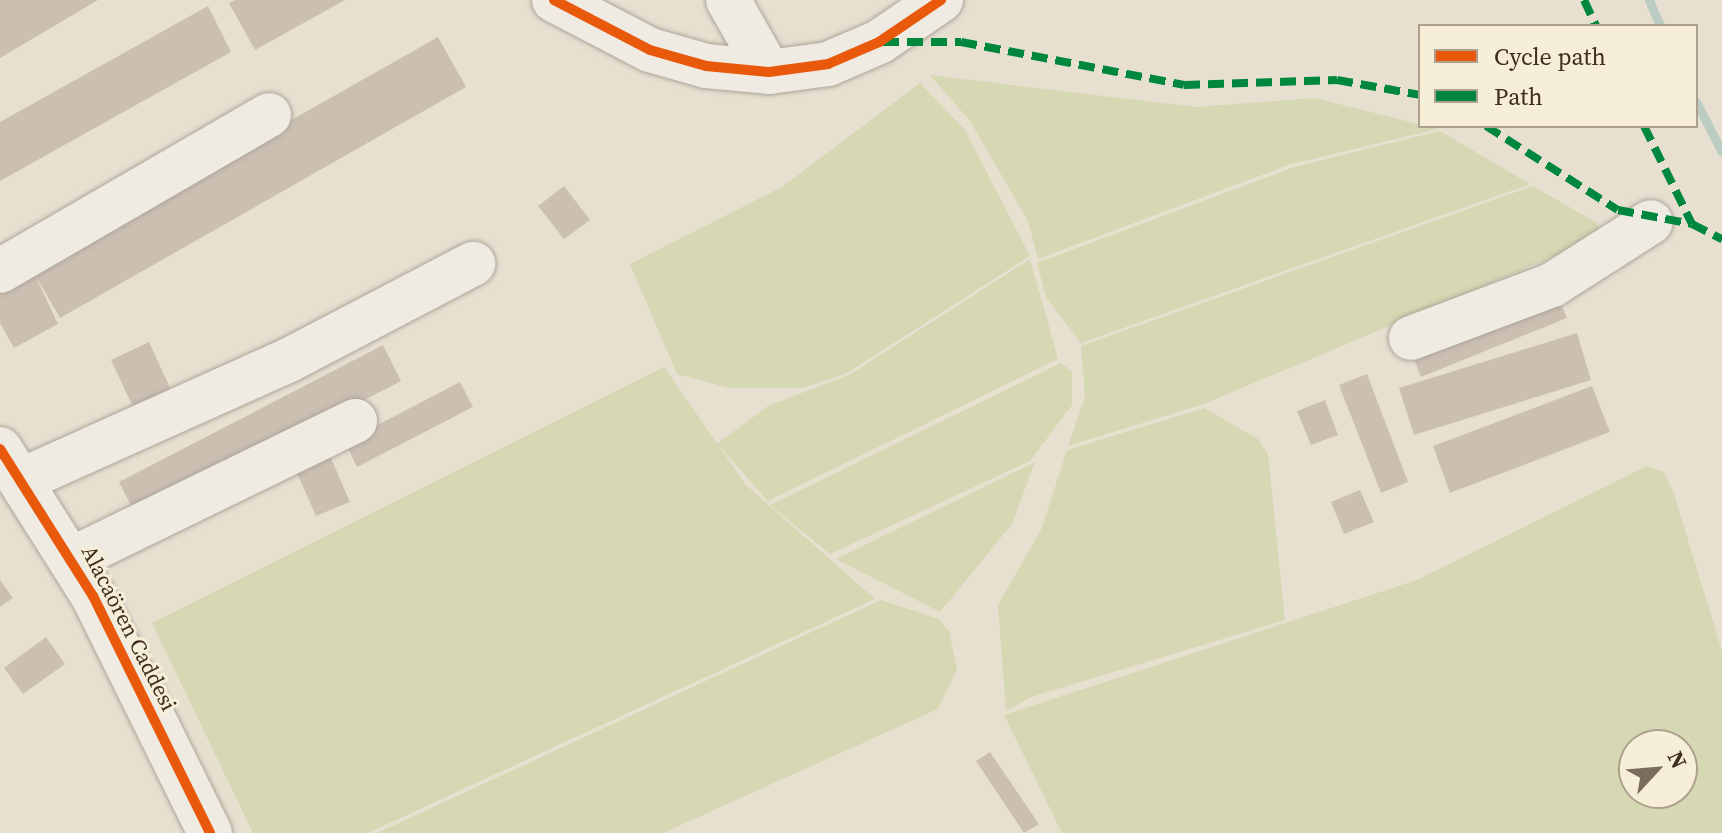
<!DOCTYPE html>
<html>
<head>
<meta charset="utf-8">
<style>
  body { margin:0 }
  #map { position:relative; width:1722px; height:833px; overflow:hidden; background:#e7e0d1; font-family:"Source Serif 4",serif }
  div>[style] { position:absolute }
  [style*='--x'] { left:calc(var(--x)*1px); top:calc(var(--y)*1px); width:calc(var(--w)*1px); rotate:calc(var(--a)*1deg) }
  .green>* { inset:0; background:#d6d7b3 }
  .stream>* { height:9px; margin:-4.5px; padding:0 4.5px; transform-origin:4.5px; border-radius:4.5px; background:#bcccc2 }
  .building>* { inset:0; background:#cbbfb2 }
  .roads { filter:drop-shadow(0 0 2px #ada599) drop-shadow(0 0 2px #ada599) }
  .minor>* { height:44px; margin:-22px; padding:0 22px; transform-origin:22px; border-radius:22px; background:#efebe3 }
  .quiet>* { height:8px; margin-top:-4px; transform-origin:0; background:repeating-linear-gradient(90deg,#00873e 0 16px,transparent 0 24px) }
  .cycleway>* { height:10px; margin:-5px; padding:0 5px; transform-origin:5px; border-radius:5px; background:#e8590c }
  span { translate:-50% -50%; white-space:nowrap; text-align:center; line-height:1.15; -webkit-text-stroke:6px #f7eed8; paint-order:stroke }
  .street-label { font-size:22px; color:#3d2e20 }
  .legend { position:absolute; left:1418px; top:24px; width:280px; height:104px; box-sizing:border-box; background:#f7eed8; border:2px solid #ada18e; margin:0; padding:10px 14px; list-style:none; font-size:24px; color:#3d2e20 }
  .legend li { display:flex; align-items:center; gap:16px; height:40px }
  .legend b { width:40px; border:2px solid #ada18e }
  .north { position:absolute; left:1618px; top:729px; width:80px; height:80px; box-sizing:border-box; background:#f7eed8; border:2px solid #ada18e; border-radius:50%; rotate:64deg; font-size:22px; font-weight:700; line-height:32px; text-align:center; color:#3d2e20 }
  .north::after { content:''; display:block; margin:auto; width:28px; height:36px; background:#786c5e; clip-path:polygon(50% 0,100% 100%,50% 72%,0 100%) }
</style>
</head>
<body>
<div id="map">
  <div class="green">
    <div style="clip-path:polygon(930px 75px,1195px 107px,1315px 98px,1438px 129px,1291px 164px,1038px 259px,1028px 221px,970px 121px)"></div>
    <div style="clip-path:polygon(920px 83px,965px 130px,1030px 256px,847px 373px,803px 388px,729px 388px,677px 374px,630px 264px,782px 187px)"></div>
    <div style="clip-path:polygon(1440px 131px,1530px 184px,1081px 343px,1046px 297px,1037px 263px,1294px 167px)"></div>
    <div style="clip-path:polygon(1533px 186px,1597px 223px,1600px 237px,1204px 404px,1068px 446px,1085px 397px,1081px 346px)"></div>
    <div style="clip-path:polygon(1030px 259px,1058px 359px,768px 501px,717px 444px,768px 406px,851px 374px)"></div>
    <div style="clip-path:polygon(1061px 363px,1072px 372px,1072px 405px,1030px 461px,830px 554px,770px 505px)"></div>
    <div style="clip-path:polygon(664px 367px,746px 485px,875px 599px,368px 833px,253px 833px,152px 623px)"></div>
    <div style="clip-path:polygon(1204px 408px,1258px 439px,1268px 454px,1285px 620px,1031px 697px,1006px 711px,998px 605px,1041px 530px,1067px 450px)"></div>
    <div style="clip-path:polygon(1035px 462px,1012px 524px,940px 612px,836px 559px)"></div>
    <div style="clip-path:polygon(evenodd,1647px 466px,1664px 472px,1673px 491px,1722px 651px,1722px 833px,1062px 833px,1004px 715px,1417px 580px,1647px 466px,1634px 745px,1682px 745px,1682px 793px,1634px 793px,1634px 745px)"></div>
    <div style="clip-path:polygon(881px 600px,939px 619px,949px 631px,957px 669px,938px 709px,663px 833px,377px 833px)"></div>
  </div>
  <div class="stream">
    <div style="--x:1649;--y:0;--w:28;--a:67"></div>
    <div style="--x:1696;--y:102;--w:56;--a:62.5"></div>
  </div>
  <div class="building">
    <div style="clip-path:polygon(0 0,98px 0,0 58px)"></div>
    <div style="clip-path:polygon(235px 0,345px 0,255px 50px,229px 3px)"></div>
    <div style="clip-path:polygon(208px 6px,231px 52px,0 181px,0 122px)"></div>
    <div style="clip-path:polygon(438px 37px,466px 87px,60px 318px,35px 275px,58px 324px,14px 348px,0 323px,0 285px)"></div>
    <div style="clip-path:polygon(564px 186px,590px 220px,564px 239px,538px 206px)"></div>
    <div style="clip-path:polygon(1555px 290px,1567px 318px,1421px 377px,1410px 349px)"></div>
    <div style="clip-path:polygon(1577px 333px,1591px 380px,1414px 435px,1399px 388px)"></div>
    <div style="clip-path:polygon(149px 342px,172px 392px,134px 409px,111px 360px)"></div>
    <div style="clip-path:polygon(383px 345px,401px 381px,137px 517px,119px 482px)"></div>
    <div style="clip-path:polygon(1367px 374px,1408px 482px,1381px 493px,1339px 385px)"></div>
    <div style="clip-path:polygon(460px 382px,473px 407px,357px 467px,345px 442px)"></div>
    <div style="clip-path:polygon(1592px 386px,1610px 432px,1450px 493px,1433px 446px)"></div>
    <div style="clip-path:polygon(1325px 400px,1338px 435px,1311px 445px,1297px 411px)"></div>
    <div style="clip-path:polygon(331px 458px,350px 502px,316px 516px,297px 473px)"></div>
    <div style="clip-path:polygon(1360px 490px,1374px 522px,1344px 534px,1331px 502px)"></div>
    <div style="clip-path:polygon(0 580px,13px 598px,0 607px)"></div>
    <div style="clip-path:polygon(46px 637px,65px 664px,23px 694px,4px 668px)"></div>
    <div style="clip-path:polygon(990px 752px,1039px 824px,1024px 833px,976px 761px)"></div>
  </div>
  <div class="roads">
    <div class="minor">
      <div style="--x:554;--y:0;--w:108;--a:27.5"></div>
      <div style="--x:650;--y:50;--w:58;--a:15.9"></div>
      <div style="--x:706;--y:66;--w:63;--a:5.4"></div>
      <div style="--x:769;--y:72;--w:60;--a:-7.7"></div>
      <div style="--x:828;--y:64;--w:56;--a:-23.3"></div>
      <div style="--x:879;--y:42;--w:75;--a:-34.1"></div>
      <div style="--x:728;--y:0;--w:83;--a:60.3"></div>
      <div style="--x:0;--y:271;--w:311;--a:-30.1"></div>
      <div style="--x:1411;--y:338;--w:151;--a:-20.6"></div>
      <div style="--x:1552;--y:285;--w:117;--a:-32.5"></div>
      <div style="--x:0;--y:449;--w:174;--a:57.7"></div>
      <div style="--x:93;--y:596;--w:264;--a:63.7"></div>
      <div style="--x:22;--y:480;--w:293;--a:-24.2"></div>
      <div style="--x:289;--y:360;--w:208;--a:-27.6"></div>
      <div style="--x:72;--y:559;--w:315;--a:-26"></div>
    </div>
  </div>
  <div class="quiet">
    <div style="--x:1584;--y:0;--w:29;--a:65"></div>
    <div style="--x:883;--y:42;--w:78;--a:0"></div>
    <div style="--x:961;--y:42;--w:227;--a:10.9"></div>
    <div style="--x:1184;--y:85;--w:153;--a:-1.9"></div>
    <div style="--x:1337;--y:80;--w:84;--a:10.2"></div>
    <div style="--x:1486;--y:126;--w:156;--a:32.5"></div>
    <div style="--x:1618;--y:210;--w:75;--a:10.7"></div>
    <div style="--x:1644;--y:126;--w:109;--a:63.9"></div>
    <div style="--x:1692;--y:224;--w:34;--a:27"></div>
  </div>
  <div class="cycleway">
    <div style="--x:554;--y:0;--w:108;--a:27.5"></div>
    <div style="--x:650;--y:50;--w:58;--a:15.9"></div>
    <div style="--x:706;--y:66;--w:63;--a:5.4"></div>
    <div style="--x:769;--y:72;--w:60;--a:-7.7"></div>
    <div style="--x:828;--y:64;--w:56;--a:-23.3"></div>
    <div style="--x:879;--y:42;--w:75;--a:-34.1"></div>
    <div style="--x:0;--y:449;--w:174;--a:57.7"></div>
    <div style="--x:93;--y:596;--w:264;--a:63.7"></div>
  </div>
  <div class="street-label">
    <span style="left:129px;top:628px;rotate:63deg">Alacaören Caddesi</span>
  </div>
  <ul class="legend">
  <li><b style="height:10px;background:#e8590c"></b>Cycle path</li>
  <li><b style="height:10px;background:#00873e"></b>Path</li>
  </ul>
  <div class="north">N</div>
</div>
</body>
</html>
